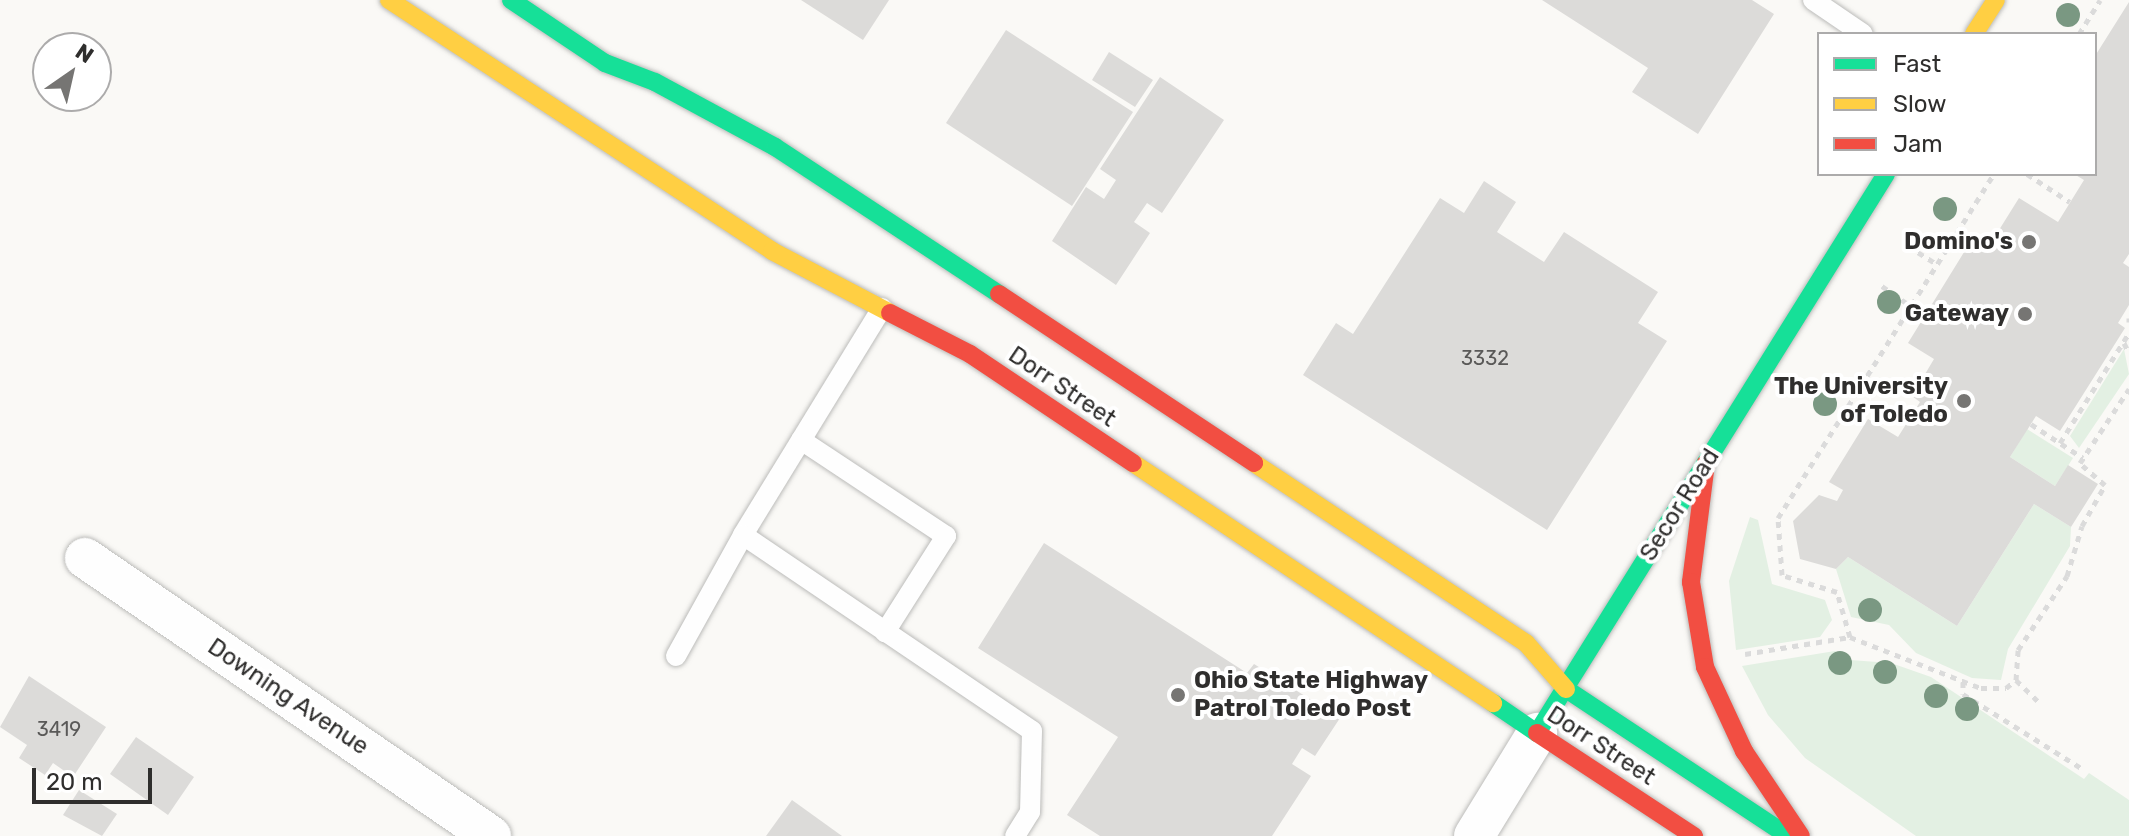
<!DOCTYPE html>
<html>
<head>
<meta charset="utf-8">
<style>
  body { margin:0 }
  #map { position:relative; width:2129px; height:836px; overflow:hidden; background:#faf9f6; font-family:Rubik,sans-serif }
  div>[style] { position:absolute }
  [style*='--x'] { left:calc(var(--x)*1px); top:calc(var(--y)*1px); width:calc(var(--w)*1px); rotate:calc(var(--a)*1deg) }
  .green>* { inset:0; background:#e3f0e3 }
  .building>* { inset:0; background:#dcdbd9 }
  .path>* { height:5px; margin-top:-2.5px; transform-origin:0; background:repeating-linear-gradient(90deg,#dbdbdb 0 6px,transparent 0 12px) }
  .roads { filter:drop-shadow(0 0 2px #bcbcba) drop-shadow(0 0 2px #bcbcba) }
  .lane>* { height:20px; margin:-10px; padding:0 10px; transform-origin:10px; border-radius:10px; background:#fefefe }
  .street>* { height:40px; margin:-20px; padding:0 20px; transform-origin:20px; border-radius:20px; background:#fefefe }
  .fast>* { height:18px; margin:-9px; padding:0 9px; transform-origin:9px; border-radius:9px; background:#16e098 }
  .slow>* { height:18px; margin:-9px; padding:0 9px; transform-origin:9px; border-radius:9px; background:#ffcf43 }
  .jam>* { height:18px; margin:-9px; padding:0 9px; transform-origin:9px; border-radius:9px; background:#f24e42 }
  .trees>* { width:24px; height:24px; margin:-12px; border-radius:50%; background:#7a9882 }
  .dots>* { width:22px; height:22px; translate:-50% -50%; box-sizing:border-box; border:4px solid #fff; border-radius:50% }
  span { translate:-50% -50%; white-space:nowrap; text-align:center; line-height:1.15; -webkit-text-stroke:8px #fff; paint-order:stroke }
  .number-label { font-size:20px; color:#5a5958 }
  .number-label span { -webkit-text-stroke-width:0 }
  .poi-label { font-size:24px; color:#2f2e2d; font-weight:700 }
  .right { translate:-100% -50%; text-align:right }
  .left { translate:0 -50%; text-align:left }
  .street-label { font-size:24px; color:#2f2e2d }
  .legend { position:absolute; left:1817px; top:32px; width:280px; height:144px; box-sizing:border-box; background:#fff; border:2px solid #acabab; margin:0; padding:10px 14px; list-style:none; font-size:24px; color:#2f2e2d }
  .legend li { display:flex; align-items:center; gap:16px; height:40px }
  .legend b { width:40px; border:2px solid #acabab }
  .north { position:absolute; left:32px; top:32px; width:80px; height:80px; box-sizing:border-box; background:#fff; border:2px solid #acabab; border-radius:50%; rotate:34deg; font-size:22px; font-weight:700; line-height:32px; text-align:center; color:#2f2e2d }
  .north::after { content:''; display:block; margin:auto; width:28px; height:36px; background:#767573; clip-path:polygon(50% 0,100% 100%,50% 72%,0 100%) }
  .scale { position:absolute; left:32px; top:768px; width:120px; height:36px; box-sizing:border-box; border:4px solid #2f2e2d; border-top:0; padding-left:10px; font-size:24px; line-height:28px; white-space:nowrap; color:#2f2e2d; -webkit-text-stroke:6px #fff; paint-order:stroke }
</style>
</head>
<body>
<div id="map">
  <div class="green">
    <div style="clip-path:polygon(2124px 349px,2129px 374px,2079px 448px,2070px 436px)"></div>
    <div style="clip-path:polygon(2027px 429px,2073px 458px,2055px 486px,2010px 457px)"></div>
    <div style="clip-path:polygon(2034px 504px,2071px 527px,2070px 546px,2008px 649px,2001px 680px,1972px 678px,1916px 653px,1889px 625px,1851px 617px,1836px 569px,1848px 557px,1957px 626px)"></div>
    <div style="clip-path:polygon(1750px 517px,1758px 520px,1772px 584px,1825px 600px,1832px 620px,1820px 637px,1736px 650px,1729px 581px)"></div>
    <div style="clip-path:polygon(1835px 651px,1850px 660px,1891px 663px,1931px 677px,2084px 779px,2089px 773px,2129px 800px,2129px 836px,1916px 836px,1805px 758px,1768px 715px,1742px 666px)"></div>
  </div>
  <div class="building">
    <div style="clip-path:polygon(801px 0,889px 0,863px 40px)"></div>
    <div style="clip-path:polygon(1542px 0,1752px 0,1774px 14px,1698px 134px,1632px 92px,1648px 68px)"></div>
    <div style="clip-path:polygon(2129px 2px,2129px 254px,2123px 263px,2129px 267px,2129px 305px,2118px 323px,2125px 328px,2060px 431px,2036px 416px,2010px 457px,2055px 486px,2068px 465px,2098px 484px,2071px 527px,2034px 504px,1957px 626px,1848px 557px,1836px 569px,1800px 559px,1793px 521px,1819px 495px,1837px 501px,1843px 490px,1829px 482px,1868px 419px,1898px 437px,1920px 402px,1912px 396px,1934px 359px,1908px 343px,1974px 236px,1989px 246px,2019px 198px,2058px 222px,2084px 180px,2074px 174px,2095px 174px,2095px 56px)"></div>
    <div style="clip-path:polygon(1006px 30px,1133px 112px,1072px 206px,946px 123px)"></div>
    <div style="clip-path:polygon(1109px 52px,1153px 80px,1135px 107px,1092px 80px)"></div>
    <div style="clip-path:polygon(1160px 77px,1224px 120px,1162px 213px,1147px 203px,1134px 222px,1150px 233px,1116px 285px,1052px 241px,1086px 187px,1104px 199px,1116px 180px,1100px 169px)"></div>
    <div style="clip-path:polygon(1484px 181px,1516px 202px,1497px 232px,1544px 262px,1564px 232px,1658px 292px,1638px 323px,1667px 341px,1547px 530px,1303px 375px,1336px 323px,1353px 334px,1440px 198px,1464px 213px)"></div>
    <div style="clip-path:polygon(1044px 543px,1247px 673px,1254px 664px,1340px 718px,1315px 756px,1302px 748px,1292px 764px,1311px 776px,1272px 836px,1100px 836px,1067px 815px,1118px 737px,978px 648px)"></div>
    <div style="clip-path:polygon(29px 676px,106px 727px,73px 777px,53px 763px,45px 775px,19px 758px,27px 745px,0 727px)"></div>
    <div style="clip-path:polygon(136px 737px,194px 777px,168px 815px,110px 774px)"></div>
    <div style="clip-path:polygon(79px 790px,117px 814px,102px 836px,63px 815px)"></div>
    <div style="clip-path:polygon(792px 800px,842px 836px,766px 836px)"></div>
  </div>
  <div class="path">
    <div style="--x:2079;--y:34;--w:40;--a:-58"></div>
    <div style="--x:2027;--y:174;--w:51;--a:33.1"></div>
    <div style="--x:1908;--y:246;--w:34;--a:32"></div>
    <div style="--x:1882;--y:286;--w:35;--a:35"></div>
    <div style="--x:2129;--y:318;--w:4;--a:90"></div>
    <div style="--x:2124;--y:343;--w:11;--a:63"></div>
    <div style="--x:2031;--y:424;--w:62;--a:33.2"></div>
    <div style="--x:2060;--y:443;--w:130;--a:-57.9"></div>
    <div style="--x:1850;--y:637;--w:47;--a:-106.1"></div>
    <div style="--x:1837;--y:592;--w:58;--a:-162.8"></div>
    <div style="--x:1782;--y:575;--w:57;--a:-94"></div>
    <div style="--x:1778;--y:518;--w:406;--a:-57.9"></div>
    <div style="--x:1745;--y:654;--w:106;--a:-9.2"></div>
    <div style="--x:1850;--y:637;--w:141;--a:21.3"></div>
    <div style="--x:1981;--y:688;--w:25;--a:0"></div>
    <div style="--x:2006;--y:688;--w:13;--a:-39"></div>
    <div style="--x:2016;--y:680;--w:30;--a:-86"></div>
    <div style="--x:2018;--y:650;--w:89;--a:-56.5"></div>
    <div style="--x:2067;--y:576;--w:52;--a:-73.3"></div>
    <div style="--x:2082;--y:526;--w:47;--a:-60.7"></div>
    <div style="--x:2105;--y:485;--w:33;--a:-139"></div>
    <div style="--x:2080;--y:463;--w:89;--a:-56.5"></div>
    <div style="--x:2016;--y:680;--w:35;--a:44"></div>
    <div style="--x:1963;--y:682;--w:12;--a:90"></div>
    <div style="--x:1963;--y:694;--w:143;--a:32.1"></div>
  </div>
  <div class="roads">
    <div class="lane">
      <div style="--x:1813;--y:0;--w:60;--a:34.2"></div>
      <div style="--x:882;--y:308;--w:266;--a:121.5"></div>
      <div style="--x:743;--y:535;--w:349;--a:34.1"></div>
      <div style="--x:1032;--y:731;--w:81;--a:91.4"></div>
      <div style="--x:1030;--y:812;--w:28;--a:122"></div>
      <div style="--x:801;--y:440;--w:174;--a:33.5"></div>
      <div style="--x:946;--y:536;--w:114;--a:122.4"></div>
      <div style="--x:676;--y:656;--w:138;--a:-61"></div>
    </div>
    <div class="street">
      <div style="--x:85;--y:558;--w:492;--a:34.4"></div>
      <div style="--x:1474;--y:836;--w:121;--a:-58.5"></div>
    </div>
    <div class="fast">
      <div style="--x:511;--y:0;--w:113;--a:33.8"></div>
      <div style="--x:605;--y:63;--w:53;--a:20.8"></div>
      <div style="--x:655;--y:82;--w:136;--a:28.4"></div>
      <div style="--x:775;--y:147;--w:268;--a:33.3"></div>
      <div style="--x:1566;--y:689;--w:266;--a:33.5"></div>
      <div style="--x:1493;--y:703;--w:53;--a:34.3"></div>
      <div style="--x:1537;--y:733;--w:659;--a:-58.02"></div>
    </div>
    <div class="slow">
      <div style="--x:389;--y:0;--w:458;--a:33.2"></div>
      <div style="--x:772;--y:251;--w:133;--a:27.7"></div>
      <div style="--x:1974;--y:34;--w:40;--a:-57.1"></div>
      <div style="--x:1133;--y:463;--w:433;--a:33.7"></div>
      <div style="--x:1254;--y:463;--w:326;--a:33.5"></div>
      <div style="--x:1526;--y:643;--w:61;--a:49"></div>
    </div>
    <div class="jam">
      <div style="--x:999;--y:294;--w:306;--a:33.5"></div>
      <div style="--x:890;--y:313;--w:90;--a:27.1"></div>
      <div style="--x:970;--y:354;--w:196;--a:33.8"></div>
      <div style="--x:1706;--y:463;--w:120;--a:97.2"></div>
      <div style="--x:1691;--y:582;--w:86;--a:80.6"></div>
      <div style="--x:1705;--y:667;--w:93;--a:65.1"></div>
      <div style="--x:1744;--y:751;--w:102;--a:56.2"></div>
      <div style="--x:1537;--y:733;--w:188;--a:33.3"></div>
    </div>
  </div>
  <div class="trees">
    <div style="left:2068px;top:15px"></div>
    <div style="left:1945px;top:209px"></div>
    <div style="left:1889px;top:302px"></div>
    <div style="left:1825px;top:404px"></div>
    <div style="left:1870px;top:610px"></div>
    <div style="left:1840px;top:663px"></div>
    <div style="left:1885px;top:672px"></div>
    <div style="left:1936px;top:696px"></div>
    <div style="left:1967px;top:709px"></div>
  </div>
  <div class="dots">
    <div style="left:2029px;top:242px;background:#767573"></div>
    <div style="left:2025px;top:314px;background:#767573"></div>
    <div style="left:1964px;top:401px;background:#767573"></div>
    <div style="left:1178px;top:695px;background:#767573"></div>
  </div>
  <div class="number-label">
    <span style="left:1485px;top:358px">3332</span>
    <span style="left:59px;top:729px">3419</span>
  </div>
  <div class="poi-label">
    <span class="right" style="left:2013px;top:242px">Domino's</span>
    <span class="right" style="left:2009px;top:314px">Gateway</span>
    <span class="right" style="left:1948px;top:401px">The University<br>of Toledo</span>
    <span class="left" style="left:1194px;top:695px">Ohio State Highway<br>Patrol Toledo Post</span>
  </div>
  <div class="street-label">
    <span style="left:1062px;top:387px;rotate:34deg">Dorr Street</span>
    <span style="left:1680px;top:505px;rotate:-58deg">Secor Road</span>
    <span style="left:288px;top:697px;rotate:34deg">Downing Avenue</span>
    <span style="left:1601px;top:746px;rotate:33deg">Dorr Street</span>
  </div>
  <ul class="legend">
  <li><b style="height:10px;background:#16e098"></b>Fast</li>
  <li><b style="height:10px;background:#ffcf43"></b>Slow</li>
  <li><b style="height:10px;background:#f24e42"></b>Jam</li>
  </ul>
  <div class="north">N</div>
  <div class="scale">20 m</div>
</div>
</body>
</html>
